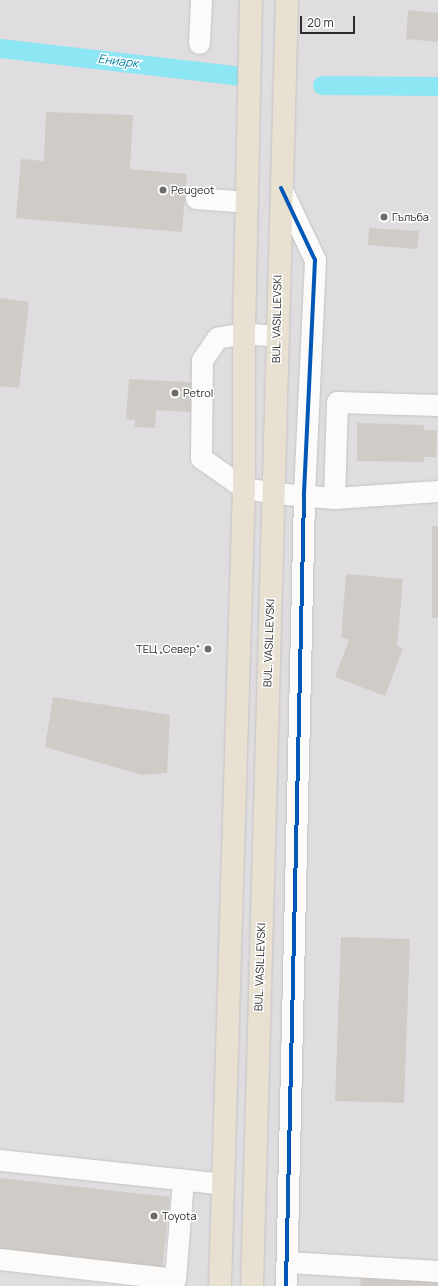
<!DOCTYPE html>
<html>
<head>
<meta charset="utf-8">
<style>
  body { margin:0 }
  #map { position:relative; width:438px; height:1286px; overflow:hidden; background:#ebe5e0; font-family:Manrope,sans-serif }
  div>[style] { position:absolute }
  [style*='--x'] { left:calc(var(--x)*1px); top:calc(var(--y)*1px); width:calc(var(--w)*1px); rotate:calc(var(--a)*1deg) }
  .industrial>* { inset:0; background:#e0dde0 }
  .canal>* { height:19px; margin:-9.5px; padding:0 9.5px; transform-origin:9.5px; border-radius:9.5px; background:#8ce6f4 }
  .building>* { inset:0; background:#cfcbc7 }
  .roads { filter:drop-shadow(0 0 1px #c4c2c2) drop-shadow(0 0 1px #c4c2c2) }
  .minor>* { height:21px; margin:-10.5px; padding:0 10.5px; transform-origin:10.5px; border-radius:10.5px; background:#fcfbfa }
  .major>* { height:22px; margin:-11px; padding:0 11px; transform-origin:11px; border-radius:11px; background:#e8e1d2 }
  .cycleway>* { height:4px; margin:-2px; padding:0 2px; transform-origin:2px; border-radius:2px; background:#0057b8 }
  .dots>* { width:11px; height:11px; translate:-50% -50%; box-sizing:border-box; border:2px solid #fff; border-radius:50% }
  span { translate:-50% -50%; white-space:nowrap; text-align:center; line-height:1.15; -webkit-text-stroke:3px #fff; paint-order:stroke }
  .poi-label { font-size:11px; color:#2b2b2b }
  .left { translate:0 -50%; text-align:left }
  .right { translate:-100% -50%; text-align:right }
  .street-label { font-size:11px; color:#2b2b2b }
  .water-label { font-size:12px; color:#0180a3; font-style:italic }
  .scale { position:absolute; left:300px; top:16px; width:55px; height:18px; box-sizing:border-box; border:2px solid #2b2b2b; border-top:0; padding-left:5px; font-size:12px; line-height:14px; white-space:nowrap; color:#2b2b2b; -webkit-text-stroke:3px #fff; paint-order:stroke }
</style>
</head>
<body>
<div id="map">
  <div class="industrial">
    <div style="clip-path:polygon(0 0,438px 0,438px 1286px,0 1286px)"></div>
  </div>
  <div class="canal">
    <div style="--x:0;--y:48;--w:237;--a:6.6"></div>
    <div style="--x:322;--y:85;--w:116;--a:0.5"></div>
  </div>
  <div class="building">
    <div style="clip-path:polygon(408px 10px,438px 13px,438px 42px,406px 39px)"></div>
    <div style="clip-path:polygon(46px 112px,133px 115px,130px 169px,187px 174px,182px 232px,16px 218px,21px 159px,44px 161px)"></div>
    <div style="clip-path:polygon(369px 228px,419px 231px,417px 249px,368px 245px)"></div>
    <div style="clip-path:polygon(0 298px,29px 302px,19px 388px,0 386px)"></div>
    <div style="clip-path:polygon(129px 379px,207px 383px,205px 413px,156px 410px,155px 428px,135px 427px,135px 420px,126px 419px)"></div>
    <div style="clip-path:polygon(357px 423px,424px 425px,424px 430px,437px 430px,436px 457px,424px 457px,424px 462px,357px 461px)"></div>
    <div style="clip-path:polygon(432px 526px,438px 526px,438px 618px,432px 618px)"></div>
    <div style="clip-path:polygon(346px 574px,403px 579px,397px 646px,403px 648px,385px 696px,335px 677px,349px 640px,341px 637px)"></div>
    <div style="clip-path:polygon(53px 697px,170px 715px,167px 773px,142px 775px,45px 747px)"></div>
    <div style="clip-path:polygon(341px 937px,410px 939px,404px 1103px,335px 1101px)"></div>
    <div style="clip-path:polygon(0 1178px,170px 1197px,162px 1271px,0 1253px)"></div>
    <div style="clip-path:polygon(361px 1277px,438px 1279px,438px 1286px,360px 1286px)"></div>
  </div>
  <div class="roads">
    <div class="minor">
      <div style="--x:199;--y:43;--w:43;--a:-87.3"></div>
      <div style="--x:281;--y:188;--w:80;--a:64.7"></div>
      <div style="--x:315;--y:260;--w:237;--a:92.7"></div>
      <div style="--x:304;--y:497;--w:789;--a:91.31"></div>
      <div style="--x:196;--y:198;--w:51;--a:4.5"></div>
      <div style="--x:277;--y:336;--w:33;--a:-175"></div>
      <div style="--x:244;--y:333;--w:27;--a:170"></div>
      <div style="--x:217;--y:338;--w:27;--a:124"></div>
      <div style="--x:202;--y:360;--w:98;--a:90.6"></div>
      <div style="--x:201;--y:458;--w:52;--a:34.9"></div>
      <div style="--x:244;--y:488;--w:30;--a:9"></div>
      <div style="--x:274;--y:493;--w:60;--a:4.8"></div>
      <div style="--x:334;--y:498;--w:104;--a:-3.9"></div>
      <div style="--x:334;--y:498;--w:96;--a:-88.2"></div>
      <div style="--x:337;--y:402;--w:101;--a:1.7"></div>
      <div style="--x:0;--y:1160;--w:224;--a:6.1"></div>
      <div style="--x:0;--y:1259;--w:176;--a:6.5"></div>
      <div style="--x:175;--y:1279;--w:99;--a:-85.4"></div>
      <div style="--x:287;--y:1262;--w:151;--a:3.4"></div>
    </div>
    <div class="major">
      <div style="--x:220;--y:1286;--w:798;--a:-88.28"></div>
      <div style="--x:244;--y:488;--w:155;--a:-90"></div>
      <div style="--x:244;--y:333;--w:333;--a:-88.8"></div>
      <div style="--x:252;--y:1286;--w:1286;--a:-88.44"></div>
    </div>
  </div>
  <div class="cycleway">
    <div style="--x:281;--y:188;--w:80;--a:64.7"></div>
    <div style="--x:315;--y:260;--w:237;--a:92.7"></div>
    <div style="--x:304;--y:497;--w:789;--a:91.31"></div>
  </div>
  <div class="dots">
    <div style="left:163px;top:190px;background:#6e6c6a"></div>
    <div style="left:384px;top:217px;background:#6e6c6a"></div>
    <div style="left:175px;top:393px;background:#6e6c6a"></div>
    <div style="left:208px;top:649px;background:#6e6c6a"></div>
    <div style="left:154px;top:1216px;background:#6e6c6a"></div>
  </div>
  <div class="poi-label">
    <span class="left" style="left:171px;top:190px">Peugeot</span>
    <span class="left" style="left:392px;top:217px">Гълъба</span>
    <span class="left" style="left:183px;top:393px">Petrol</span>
    <span class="right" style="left:200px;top:649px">ТЕЦ „Север“</span>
    <span class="left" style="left:162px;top:1216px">Toyota</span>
  </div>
  <div class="street-label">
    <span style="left:277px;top:319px;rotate:-89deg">BUL. VASIL LEVSKI</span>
    <span style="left:269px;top:643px;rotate:-88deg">BUL. VASIL LEVSKI</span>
    <span style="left:260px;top:967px;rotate:-88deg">BUL. VASIL LEVSKI</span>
  </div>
  <div class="water-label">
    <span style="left:118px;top:61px;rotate:7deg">Ениарк</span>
  </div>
  <div class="scale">20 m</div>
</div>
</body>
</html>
